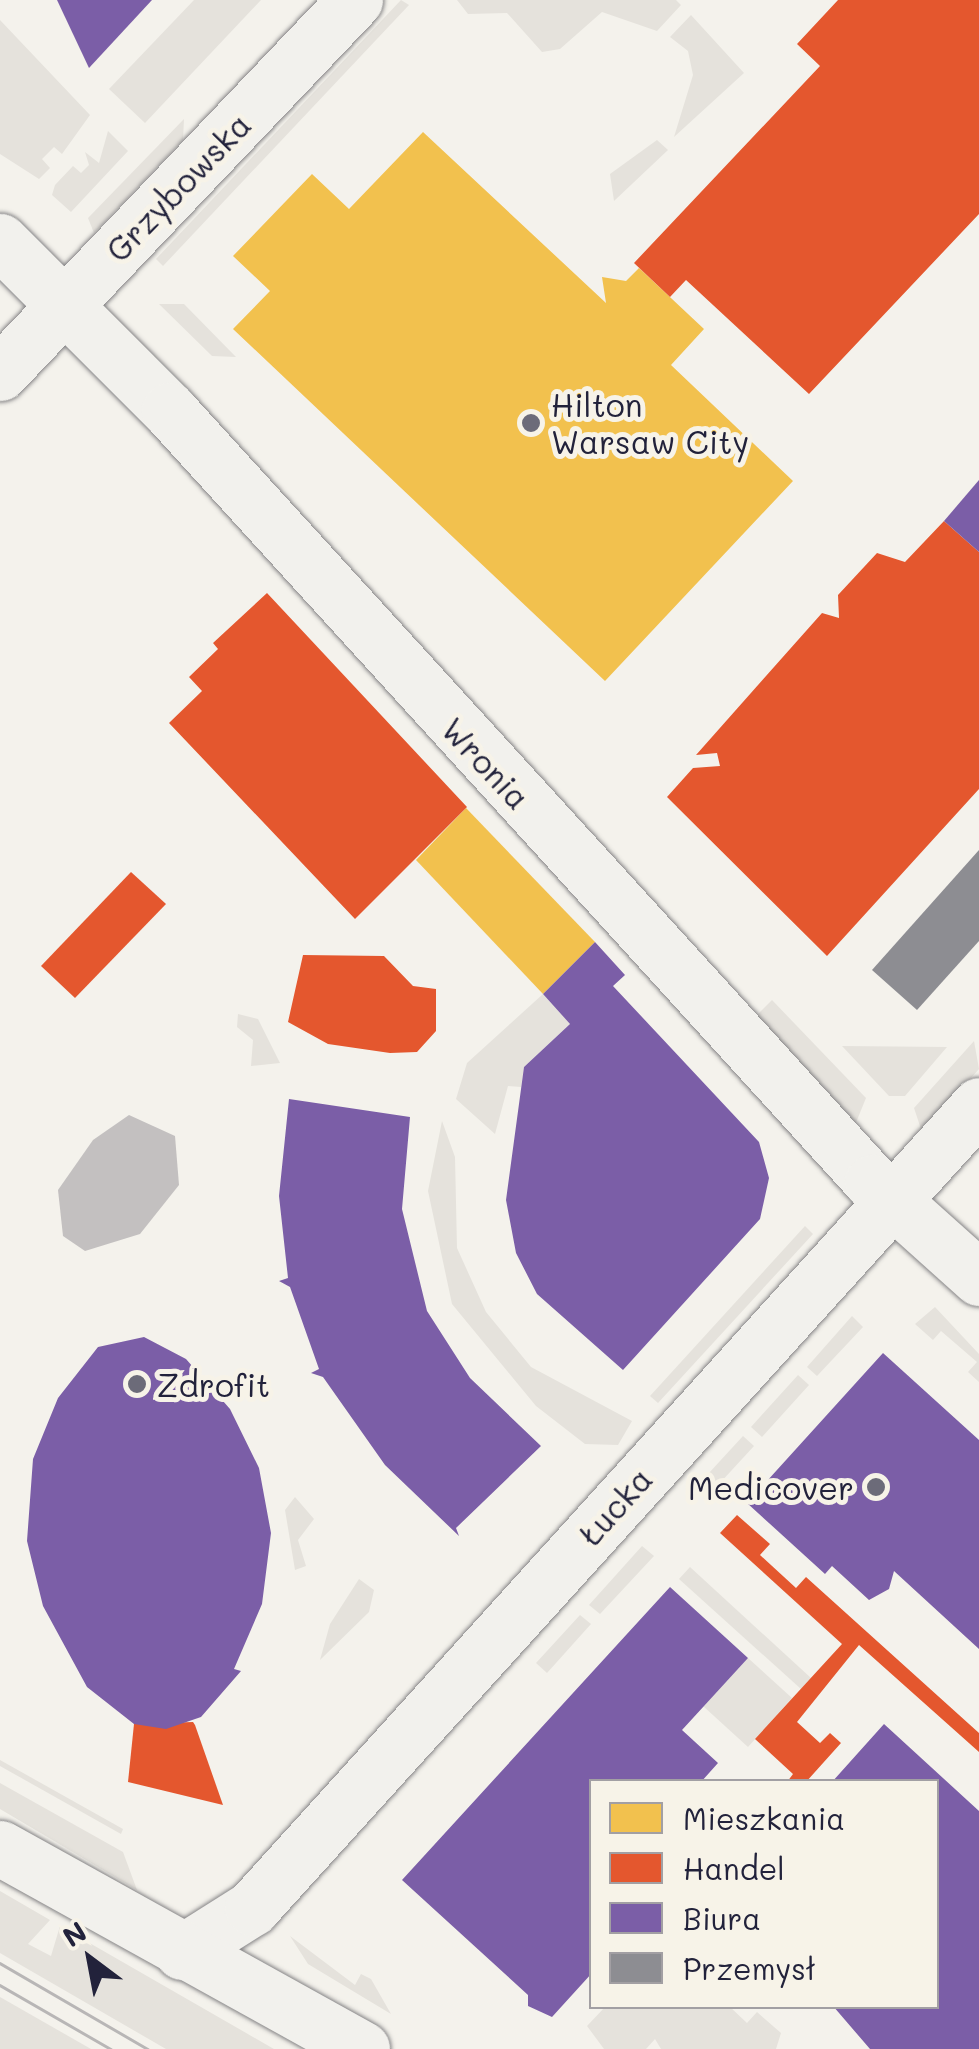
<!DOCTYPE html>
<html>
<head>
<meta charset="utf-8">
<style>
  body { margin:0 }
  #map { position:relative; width:979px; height:2049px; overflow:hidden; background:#f4f2ec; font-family:Mali,sans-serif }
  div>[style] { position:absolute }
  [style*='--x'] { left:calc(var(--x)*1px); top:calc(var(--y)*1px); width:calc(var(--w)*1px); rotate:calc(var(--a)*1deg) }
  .green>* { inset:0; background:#e5e2dc }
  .water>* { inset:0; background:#c3c0c0 }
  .homes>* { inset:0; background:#f2c14e }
  .shops>* { inset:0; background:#e4572e }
  .offices>* { inset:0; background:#7b5ea7 }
  .industry>* { inset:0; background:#8d8d92 }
  .roads { filter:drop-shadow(0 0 2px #858486) drop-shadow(0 0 2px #858486) }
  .minor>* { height:55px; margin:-27.5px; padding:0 27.5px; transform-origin:27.5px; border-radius:27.5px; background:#f2f1ed }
  .major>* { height:55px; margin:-27.5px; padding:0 27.5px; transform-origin:27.5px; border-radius:27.5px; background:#f2f1ed }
  .tram>* { height:2.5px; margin:-1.25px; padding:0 1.25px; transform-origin:1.25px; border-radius:1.25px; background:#b8b6b6 }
  .dots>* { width:28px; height:28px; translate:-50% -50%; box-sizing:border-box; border:5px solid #f7f3e8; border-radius:50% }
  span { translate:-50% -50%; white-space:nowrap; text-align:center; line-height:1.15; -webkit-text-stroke:10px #f7f3e8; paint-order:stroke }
  .street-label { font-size:32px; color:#22223b }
  .poi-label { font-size:32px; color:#22223b }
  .left { translate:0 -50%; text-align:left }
  .right { translate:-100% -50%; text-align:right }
  .legend { position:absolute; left:589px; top:1779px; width:350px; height:230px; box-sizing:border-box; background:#f7f3e8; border:2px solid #a29fa3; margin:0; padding:12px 18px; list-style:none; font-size:30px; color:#22223b }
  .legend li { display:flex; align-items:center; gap:20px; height:50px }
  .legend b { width:50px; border:2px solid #a29fa3 }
  .north { position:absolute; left:40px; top:1909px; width:100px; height:100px; -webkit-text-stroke:8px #f7f3e8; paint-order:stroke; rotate:328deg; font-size:28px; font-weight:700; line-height:40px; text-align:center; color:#22223b }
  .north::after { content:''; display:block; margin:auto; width:35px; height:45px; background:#22223b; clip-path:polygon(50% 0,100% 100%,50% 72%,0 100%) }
</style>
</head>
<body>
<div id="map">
  <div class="green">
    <div style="clip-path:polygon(194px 0,261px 0,145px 123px,109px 89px)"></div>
    <div style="clip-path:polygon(401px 0,409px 5px,163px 266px,156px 259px)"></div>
    <div style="clip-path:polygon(457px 0,676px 0,681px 5px,657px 31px,602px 12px,560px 49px,542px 52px,507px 13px,468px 14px)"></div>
    <div style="clip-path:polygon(691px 15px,744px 73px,674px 137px,693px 75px,688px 51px,670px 37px)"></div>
    <div style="clip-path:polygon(0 20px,90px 115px,62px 154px,54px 147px,42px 159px,50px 168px,39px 179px,0 154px)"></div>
    <div style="clip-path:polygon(184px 119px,183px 140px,94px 233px,88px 218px)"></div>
    <div style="clip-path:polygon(108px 131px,128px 151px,71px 212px,52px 195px,55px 185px,73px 166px,81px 173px,89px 165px,85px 152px,99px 163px)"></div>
    <div style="clip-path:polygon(657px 140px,668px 150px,614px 201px,610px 174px)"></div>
    <div style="clip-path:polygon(159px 304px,184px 304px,236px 357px,212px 356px)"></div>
    <div style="clip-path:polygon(543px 994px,570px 1024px,524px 1067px,521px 1087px,508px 1086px,495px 1134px,456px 1099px,467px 1063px)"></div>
    <div style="clip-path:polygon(772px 1000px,866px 1098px,855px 1125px,754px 1018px)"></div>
    <div style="clip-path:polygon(238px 1014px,258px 1019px,280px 1063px,251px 1066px,253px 1040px,237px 1027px)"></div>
    <div style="clip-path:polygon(974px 1041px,979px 1069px,922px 1132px,914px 1108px)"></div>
    <div style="clip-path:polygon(842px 1046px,947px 1047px,905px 1096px,889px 1096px)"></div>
    <div style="clip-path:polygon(442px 1121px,455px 1157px,457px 1248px,486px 1312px,531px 1367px,632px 1421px,618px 1445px,585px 1444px,536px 1406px,452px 1304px,428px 1191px)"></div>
    <div style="clip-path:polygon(805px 1226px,813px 1234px,658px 1403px,650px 1396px)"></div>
    <div style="clip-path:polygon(935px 1307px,979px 1354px,979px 1382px,968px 1372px,977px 1362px,941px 1331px,933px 1340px,915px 1324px)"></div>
    <div style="clip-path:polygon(852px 1316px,863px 1327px,817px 1376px,807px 1367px)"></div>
    <div style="clip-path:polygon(798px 1375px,809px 1385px,762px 1437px,751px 1427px)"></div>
    <div style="clip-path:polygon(743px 1436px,754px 1446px,708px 1496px,697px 1486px)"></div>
    <div style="clip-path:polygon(295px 1497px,314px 1519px,298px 1540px,306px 1566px,295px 1570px,285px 1510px)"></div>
    <div style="clip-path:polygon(642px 1546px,654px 1556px,600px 1614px,589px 1605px)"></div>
    <div style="clip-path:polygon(690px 1567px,811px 1678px,801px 1689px,679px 1579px)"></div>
    <div style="clip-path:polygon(359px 1579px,374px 1590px,369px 1612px,320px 1660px,330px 1624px)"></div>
    <div style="clip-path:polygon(580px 1615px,591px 1624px,547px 1673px,536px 1663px)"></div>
    <div style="clip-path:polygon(748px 1658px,792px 1698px,748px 1747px,703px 1706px)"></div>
    <div style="clip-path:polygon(0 1760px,123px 1829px,121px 1834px,0 1766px)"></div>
    <div style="clip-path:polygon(0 1783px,123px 1852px,137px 1890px,0 1809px)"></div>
    <div style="clip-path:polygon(0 1891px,50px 1920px,28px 1944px,51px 1956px,60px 1926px,274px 2049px,166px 2049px,0 1953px)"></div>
    <div style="clip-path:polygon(290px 1936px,355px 1985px,361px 1974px,371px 1979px,391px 2014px,308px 1964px)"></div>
    <div style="clip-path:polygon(0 1997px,91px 2049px,0 2049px)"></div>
    <div style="clip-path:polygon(729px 2006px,747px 2023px,757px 2012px,781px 2033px,776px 2049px,661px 2049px,655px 2039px,646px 2049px,604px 2049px,587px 2026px,605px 2007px)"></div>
  </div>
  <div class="water">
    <div style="clip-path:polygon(129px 1115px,175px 1136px,179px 1185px,140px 1234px,85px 1251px,63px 1236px,58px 1190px,93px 1140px)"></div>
  </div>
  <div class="homes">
    <div style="clip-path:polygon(423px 132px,606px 303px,602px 277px,626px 281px,639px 268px,704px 329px,671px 365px,793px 481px,605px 681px,233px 329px,270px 291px,233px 256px,312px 174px,349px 209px)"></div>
    <div style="clip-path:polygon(466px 808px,595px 942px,543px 994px,416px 860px)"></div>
  </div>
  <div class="shops">
    <div style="clip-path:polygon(838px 0,979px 0,979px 214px,809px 394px,686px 280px,670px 297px,634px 263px,820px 66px,797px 44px)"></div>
    <div style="clip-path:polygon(944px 521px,979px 552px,979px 789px,827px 956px,667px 797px,693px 768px,720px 766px,717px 753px,696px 755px,822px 613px,839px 618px,838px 595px,877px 553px,905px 562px)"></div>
    <div style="clip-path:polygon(267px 593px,467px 807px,355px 919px,169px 723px,202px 691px,189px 677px,218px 649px,213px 643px)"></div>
    <div style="clip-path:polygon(131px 872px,166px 904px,75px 998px,41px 966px)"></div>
    <div style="clip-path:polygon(303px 955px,384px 956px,413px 986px,436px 989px,436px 1031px,417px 1052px,390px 1053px,328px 1044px,288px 1022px)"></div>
    <div style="clip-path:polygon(737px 1515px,770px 1544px,760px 1555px,796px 1588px,806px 1577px,979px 1733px,979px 1752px,859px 1645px,797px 1722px,820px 1743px,830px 1733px,841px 1743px,806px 1782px,787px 1782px,793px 1774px,755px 1739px,842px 1644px,720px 1533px)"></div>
    <div style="clip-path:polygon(193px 1722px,195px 1725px,223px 1805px,128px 1782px,134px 1724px)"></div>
  </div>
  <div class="offices">
    <div style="clip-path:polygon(57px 0,152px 0,89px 68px)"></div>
    <div style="clip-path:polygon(979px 480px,979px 552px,944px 521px)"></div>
    <div style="clip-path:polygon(595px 942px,625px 975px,613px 986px,759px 1142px,769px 1178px,760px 1219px,623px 1370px,537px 1294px,516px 1253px,506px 1200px,524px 1067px,570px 1024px,543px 994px)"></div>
    <div style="clip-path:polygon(289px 1099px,410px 1117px,402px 1209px,427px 1311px,470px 1378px,541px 1446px,456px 1528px,459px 1536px,385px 1465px,323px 1377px,311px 1373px,319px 1369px,290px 1287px,279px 1281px,288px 1278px,279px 1196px)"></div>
    <div style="clip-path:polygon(144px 1337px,186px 1359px,230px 1409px,259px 1468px,271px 1533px,262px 1604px,234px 1669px,241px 1671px,201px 1717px,166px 1729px,134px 1724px,87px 1687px,43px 1606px,27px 1541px,33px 1459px,58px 1398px,98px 1347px)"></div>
    <div style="clip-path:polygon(883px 1353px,979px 1440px,979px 1649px,894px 1571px,889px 1589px,869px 1600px,832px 1566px,825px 1574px,747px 1503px)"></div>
    <div style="clip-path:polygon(670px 1587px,748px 1658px,682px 1730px,718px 1763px,701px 1782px,592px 1782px,592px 1973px,552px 2017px,528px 2006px,528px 1995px,402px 1880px)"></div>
    <div style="clip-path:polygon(884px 1724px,979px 1811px,979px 2049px,870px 2049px,833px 2006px,936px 2006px,936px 1782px,832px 1782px)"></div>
  </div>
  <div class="industry">
    <div style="clip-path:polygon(979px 850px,979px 941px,917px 1010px,872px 970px)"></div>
  </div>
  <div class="roads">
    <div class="minor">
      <div style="--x:0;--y:241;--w:239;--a:45"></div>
      <div style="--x:169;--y:410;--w:1044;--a:47.68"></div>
      <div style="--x:872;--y:1182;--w:144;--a:41.9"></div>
      <div style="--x:0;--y:373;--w:515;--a:-46.42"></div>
      <div style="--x:182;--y:1952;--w:83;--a:-32.2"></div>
      <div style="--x:252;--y:1908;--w:1083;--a:-47.84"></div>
    </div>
    <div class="major">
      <div style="--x:0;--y:1848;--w:414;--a:29"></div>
    </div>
  </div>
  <div class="tram">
    <div style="--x:0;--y:1963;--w:171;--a:30.2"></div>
    <div style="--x:0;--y:1985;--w:128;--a:30"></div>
  </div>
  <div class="dots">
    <div style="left:531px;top:423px;background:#6c6b79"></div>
    <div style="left:137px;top:1384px;background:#6c6b79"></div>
    <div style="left:876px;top:1487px;background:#6c6b79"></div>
  </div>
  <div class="street-label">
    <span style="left:178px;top:187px;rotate:-46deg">Grzybowska</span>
    <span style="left:486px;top:763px;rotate:47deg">Wronia</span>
    <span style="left:615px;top:1506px;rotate:-48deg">Łucka</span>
  </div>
  <div class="poi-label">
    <span class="left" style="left:551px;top:423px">Hilton<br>Warsaw City</span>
    <span class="left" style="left:157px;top:1384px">Zdrofit</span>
    <span class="right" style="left:854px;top:1487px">Medicover</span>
  </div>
  <ul class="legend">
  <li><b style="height:28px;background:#f2c14e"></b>Mieszkania</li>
  <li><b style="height:28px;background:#e4572e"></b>Handel</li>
  <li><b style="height:28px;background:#7b5ea7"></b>Biura</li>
  <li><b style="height:28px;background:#8d8d92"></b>Przemysł</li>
  </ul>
  <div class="north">N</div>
</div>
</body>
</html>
